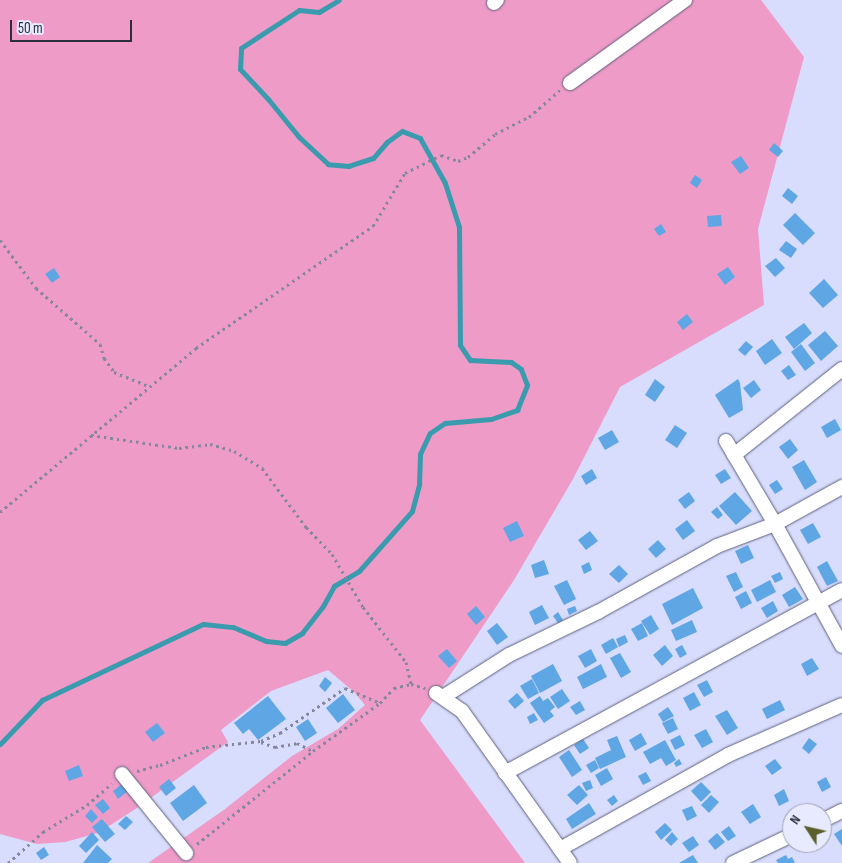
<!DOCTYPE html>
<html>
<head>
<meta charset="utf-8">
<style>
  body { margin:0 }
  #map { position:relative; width:842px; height:863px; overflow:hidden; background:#d8dcfd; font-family:"Sofia Sans Condensed",sans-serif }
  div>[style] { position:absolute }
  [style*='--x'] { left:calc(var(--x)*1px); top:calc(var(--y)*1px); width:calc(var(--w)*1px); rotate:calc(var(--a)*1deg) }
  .green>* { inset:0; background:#ef9bc8 }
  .stream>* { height:5px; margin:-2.5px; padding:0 2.5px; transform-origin:2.5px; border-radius:2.5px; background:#3a9bae }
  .building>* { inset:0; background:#5fa6e4 }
  .path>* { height:3px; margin-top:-1.5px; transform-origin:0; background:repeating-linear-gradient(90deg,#84879e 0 2.5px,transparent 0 6.5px) }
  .roads { filter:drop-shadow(0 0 1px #5e617d) drop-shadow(0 0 1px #5e617d) }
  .street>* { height:14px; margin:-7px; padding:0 7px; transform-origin:7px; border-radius:7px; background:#fff }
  span { translate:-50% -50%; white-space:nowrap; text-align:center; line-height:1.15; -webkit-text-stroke:4px #e8eaff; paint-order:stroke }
  .north { position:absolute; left:782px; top:803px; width:50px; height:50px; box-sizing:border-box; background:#e8eaff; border:1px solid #9d9fb1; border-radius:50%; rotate:305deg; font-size:14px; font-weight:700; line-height:20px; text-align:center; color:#2d2e3b }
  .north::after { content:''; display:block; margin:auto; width:18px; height:22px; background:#5a5f2c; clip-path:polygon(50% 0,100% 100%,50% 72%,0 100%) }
  .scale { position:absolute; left:10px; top:20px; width:122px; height:22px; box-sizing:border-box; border:2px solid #2d2e3b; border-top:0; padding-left:6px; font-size:15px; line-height:18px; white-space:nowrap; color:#2d2e3b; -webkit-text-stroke:4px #e8eaff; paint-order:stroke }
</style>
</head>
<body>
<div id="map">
  <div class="green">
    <div style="clip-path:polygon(0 0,761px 0,804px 57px,758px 229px,764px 305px,620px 387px,573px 479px,514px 580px,420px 720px,525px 863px,148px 863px,225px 809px,292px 756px,338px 729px,365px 705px,354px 692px,328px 670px,271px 691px,221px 730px,228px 742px,134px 810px,98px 833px,65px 842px,37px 844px,0 834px)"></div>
  </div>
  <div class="stream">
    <div style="--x:0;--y:744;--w:61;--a:-46.3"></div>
    <div style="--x:42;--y:700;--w:178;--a:-25.3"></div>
    <div style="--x:203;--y:624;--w:30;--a:6"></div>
    <div style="--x:233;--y:627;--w:36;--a:23"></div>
    <div style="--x:266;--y:641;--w:19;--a:6"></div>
    <div style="--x:285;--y:643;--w:20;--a:-30"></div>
    <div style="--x:302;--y:633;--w:34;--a:-52"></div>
    <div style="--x:323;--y:606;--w:23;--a:-61"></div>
    <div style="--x:334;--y:586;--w:29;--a:-31"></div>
    <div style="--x:359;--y:571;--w:80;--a:-48.5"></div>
    <div style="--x:412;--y:511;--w:28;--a:-75"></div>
    <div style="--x:419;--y:484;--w:30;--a:-88"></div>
    <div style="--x:420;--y:454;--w:23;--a:-65"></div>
    <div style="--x:430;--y:433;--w:18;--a:-34"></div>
    <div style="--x:445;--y:423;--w:46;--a:-5"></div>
    <div style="--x:491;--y:419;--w:28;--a:-19"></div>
    <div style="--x:517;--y:410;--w:27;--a:-68"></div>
    <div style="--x:527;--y:385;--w:17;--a:-111"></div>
    <div style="--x:521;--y:369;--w:12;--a:-145"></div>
    <div style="--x:511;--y:362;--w:41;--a:-177.2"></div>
    <div style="--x:470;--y:360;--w:18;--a:-124"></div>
    <div style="--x:460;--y:345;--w:118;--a:-90.5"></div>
    <div style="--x:459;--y:227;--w:46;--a:-107.7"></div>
    <div style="--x:445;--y:183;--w:51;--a:-119.1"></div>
    <div style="--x:420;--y:138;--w:19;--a:-159"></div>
    <div style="--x:402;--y:131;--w:19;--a:144"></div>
    <div style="--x:387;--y:142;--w:21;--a:131"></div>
    <div style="--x:373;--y:158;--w:25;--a:162"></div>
    <div style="--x:349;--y:166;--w:21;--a:-175"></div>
    <div style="--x:328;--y:164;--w:40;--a:-137"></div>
    <div style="--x:299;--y:137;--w:49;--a:-129.2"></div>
    <div style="--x:268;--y:99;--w:41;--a:-133"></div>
    <div style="--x:240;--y:69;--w:21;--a:-87"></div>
    <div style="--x:241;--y:48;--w:69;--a:-33.2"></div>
    <div style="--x:299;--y:10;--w:20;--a:6"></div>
    <div style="--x:319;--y:12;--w:23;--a:-31"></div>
  </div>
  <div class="building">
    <div style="clip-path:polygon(774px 143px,783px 151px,778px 157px,769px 150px)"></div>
    <div style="clip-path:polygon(741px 156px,749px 168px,740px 174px,731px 162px)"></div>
    <div style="clip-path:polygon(695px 175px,702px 180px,697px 188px,690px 183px)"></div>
    <div style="clip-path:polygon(788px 188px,798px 196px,792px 204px,782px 196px)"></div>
    <div style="clip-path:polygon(795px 213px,815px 233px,803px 245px,783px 225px)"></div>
    <div style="clip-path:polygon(721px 215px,722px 226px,708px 227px,707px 216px)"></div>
    <div style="clip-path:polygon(661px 224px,666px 232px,659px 236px,654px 229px)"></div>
    <div style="clip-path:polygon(786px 241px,797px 249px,791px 258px,779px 250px)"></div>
    <div style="clip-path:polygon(776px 258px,785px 268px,775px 277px,765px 266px)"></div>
    <div style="clip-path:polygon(728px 267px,735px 277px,725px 285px,717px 274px)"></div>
    <div style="clip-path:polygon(54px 268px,60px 277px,52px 283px,45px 274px)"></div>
    <div style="clip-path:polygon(824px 279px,838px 295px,823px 308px,809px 293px)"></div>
    <div style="clip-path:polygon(687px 314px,693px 322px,683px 330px,677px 322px)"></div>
    <div style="clip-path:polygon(804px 323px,812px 333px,794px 349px,785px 337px)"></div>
    <div style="clip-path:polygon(825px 331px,838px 346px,821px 361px,808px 345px)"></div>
    <div style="clip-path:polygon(772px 339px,782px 353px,765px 365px,756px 351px)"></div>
    <div style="clip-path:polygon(746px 341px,753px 347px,745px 356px,738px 350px)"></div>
    <div style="clip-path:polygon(801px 344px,815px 363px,805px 371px,791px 352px)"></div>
    <div style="clip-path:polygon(789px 365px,796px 375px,788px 380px,781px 371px)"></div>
    <div style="clip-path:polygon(655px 379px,665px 387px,655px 402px,645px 395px)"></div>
    <div style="clip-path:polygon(738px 379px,740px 383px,743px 410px,729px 418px,715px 395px)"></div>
    <div style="clip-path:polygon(754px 380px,761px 390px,751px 398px,743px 388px)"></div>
    <div style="clip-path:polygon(835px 419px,841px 430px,827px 438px,821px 427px)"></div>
    <div style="clip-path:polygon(675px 425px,687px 433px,677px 448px,665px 440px)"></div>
    <div style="clip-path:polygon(612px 430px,619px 442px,605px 450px,598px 438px)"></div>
    <div style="clip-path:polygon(790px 439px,798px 450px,788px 459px,779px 447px)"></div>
    <div style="clip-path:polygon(804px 460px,817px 482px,805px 490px,792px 467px)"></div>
    <div style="clip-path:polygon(592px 469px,597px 478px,586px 485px,581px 476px)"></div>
    <div style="clip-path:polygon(725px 469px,731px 478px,721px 484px,715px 475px)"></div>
    <div style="clip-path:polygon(777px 480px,783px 489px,775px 494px,769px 485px)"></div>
    <div style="clip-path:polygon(689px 492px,695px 501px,685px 509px,678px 500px)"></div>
    <div style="clip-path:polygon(735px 492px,752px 511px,736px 525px,719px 506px)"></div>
    <div style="clip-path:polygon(717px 507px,723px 515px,718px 519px,711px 512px)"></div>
    <div style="clip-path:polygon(687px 520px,695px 531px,683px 540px,675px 529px)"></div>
    <div style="clip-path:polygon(517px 521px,524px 536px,510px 542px,503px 528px)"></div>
    <div style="clip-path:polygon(813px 523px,821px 537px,808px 544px,800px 530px)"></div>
    <div style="clip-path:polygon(590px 531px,598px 541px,586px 550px,578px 540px)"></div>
    <div style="clip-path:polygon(658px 540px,666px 549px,656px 558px,648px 549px)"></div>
    <div style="clip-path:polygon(748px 545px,754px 558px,741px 564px,735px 551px)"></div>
    <div style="clip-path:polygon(544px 560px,549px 574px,535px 578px,531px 565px)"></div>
    <div style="clip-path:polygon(827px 561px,838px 581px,827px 586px,817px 567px)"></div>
    <div style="clip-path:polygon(589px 562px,592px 570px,584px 574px,581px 566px)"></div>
    <div style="clip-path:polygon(619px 565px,628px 574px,619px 583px,609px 574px)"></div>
    <div style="clip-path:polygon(736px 572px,743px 587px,734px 592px,726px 576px)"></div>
    <div style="clip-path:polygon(780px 572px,783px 579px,775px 583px,771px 576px)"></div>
    <div style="clip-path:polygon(567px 580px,576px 599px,564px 605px,554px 586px)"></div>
    <div style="clip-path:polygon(770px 580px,776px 592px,757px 602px,751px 590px)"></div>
    <div style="clip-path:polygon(795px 587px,803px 599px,789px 607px,782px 595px)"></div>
    <div style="clip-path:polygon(693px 588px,703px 608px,672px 625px,662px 604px)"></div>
    <div style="clip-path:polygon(746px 591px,752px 603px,741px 609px,735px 597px)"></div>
    <div style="clip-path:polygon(773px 601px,778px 611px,767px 618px,761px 608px)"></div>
    <div style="clip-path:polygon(542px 605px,549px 618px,535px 625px,529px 612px)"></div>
    <div style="clip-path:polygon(476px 606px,485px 617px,476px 625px,467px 614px)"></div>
    <div style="clip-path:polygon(575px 606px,577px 611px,569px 615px,567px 609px)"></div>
    <div style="clip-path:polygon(558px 612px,563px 620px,558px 623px,553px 616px)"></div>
    <div style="clip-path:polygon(651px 615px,659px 629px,650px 635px,641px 621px)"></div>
    <div style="clip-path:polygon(692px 620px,697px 632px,676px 641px,671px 630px)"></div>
    <div style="clip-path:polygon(497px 623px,508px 637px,497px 645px,487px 631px)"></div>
    <div style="clip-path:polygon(642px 623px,648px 636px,638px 641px,631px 629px)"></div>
    <div style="clip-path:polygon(625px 635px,628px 642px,619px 647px,616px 639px)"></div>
    <div style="clip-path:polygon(613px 638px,618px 647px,606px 654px,601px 645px)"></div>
    <div style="clip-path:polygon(665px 645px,673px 656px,662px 666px,653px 655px)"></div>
    <div style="clip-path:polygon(682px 645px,687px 654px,680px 658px,675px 649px)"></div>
    <div style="clip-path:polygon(447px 649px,457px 661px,449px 668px,438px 656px)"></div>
    <div style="clip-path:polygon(591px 649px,597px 661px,585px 668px,578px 656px)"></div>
    <div style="clip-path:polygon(620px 653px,631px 672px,621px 678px,610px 658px)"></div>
    <div style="clip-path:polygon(812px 658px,819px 669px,807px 676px,801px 664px)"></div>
    <div style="clip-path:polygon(553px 664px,562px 681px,540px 693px,531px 676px)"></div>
    <div style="clip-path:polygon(601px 664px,607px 677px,583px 689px,577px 677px)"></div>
    <div style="clip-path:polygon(325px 677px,332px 683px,325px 692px,319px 686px)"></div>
    <div style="clip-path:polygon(532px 679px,539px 693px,528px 699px,520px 686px)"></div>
    <div style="clip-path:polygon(707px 680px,713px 692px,704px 697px,697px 685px)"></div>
    <div style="clip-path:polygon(562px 689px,570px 701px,558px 709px,550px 697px)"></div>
    <div style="clip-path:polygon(694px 692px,701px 705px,690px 711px,683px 698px)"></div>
    <div style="clip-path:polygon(517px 693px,524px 701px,515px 709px,508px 701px)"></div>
    <div style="clip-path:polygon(343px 694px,355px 710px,338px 723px,326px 708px)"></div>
    <div style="clip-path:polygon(268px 696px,286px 719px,258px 740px,249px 729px,243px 734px,234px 723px)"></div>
    <div style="clip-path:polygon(540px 696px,543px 701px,548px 698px,555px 707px,550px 711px,554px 716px,544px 723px,530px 703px)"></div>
    <div style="clip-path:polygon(780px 700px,785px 710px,767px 719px,762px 709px)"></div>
    <div style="clip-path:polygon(580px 701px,585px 710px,576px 715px,570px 707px)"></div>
    <div style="clip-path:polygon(668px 707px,674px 716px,663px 722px,658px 714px)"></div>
    <div style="clip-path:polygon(727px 710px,738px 728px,727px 735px,715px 716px)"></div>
    <div style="clip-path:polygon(534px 713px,538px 720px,530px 724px,527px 717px)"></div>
    <div style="clip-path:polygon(673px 718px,678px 729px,668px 734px,662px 723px)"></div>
    <div style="clip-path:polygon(308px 719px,317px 733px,305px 741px,296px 727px)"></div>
    <div style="clip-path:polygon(157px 723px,165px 733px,153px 742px,145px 732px)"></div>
    <div style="clip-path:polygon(706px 729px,713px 742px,702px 748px,694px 735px)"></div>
    <div style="clip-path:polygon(641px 733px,647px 744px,635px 751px,629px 740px)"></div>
    <div style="clip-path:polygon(680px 735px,685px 745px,675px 750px,670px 740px)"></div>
    <div style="clip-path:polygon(617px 736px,626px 757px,600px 769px,595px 758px,611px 750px,607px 740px)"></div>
    <div style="clip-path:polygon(809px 738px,817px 744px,809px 754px,802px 748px)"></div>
    <div style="clip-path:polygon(583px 739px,589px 748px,580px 754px,574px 745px)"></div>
    <div style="clip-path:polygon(665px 740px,676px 760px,666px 766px,661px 758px,650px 764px,643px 752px)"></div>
    <div style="clip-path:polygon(569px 750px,582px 770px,572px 777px,559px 757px)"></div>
    <div style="clip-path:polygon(679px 759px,682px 764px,676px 767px,674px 763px)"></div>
    <div style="clip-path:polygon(775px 759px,782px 768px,772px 775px,765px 766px)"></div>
    <div style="clip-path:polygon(595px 760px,599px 768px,591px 773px,586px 765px)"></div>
    <div style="clip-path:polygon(79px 765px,83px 776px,69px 781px,65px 771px)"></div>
    <div style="clip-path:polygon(607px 768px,613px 779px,601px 786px,595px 775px)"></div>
    <div style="clip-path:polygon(646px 772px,651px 781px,643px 785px,638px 776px)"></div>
    <div style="clip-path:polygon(826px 777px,831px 787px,822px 792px,817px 782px)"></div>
    <div style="clip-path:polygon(169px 779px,176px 788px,166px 796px,159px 787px)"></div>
    <div style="clip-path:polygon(590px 780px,593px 788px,586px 791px,582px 783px)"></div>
    <div style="clip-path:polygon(701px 782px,711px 792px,701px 802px,691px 791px)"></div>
    <div style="clip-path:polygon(122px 784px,128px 791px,118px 799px,113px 791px)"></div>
    <div style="clip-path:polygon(194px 785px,207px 803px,183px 821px,170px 803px)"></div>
    <div style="clip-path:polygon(579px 785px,588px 795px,577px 805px,567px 795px)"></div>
    <div style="clip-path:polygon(784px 789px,789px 801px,779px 806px,774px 795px)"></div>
    <div style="clip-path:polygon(614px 795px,618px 801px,612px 806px,607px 800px)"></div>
    <div style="clip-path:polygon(711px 795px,719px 802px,709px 813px,701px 805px)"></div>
    <div style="clip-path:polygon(103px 799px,110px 808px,103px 814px,95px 805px)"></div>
    <div style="clip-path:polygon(589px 803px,596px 814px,572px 829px,566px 819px)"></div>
    <div style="clip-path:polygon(753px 804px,761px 817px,750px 824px,741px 812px)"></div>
    <div style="clip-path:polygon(692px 806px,697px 816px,687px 821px,682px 810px)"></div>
    <div style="clip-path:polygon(91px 809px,98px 817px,92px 823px,85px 816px)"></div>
    <div style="clip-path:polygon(126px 816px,133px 822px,125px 830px,118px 824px)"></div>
    <div style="clip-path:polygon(102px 819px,115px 834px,105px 842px,92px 827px)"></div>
    <div style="clip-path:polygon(665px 823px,672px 830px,661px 840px,655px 832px)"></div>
    <div style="clip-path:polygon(729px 826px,736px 836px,728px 841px,721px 832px)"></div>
    <div style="clip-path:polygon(842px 829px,842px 846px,834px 834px)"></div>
    <div style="clip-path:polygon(92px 832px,99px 840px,86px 853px,79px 846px)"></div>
    <div style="clip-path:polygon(672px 832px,678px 839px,671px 846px,665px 840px)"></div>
    <div style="clip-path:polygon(717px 833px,725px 842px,715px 850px,708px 841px)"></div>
    <div style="clip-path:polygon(693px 836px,699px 845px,689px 852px,682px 843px)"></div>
    <div style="clip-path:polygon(97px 845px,112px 859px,108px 863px,83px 863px)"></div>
    <div style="clip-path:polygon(44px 847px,49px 855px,41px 860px,36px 853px)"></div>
    <div style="clip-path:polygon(693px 855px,698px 863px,679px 863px)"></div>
    <div style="clip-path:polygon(786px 855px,788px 859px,792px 857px,795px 863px,778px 863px,776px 860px)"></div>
  </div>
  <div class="path">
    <div style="--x:0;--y:240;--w:60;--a:53.1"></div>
    <div style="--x:36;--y:288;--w:85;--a:41.2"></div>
    <div style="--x:100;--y:344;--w:15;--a:74"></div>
    <div style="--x:104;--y:358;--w:17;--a:54"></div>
    <div style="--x:114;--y:372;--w:38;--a:22"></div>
    <div style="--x:91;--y:435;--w:89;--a:8.4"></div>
    <div style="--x:179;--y:448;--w:31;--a:-7"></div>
    <div style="--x:210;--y:444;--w:25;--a:16"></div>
    <div style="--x:234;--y:451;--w:33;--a:31"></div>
    <div style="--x:262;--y:468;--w:74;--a:53.3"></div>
    <div style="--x:306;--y:527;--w:37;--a:46"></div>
    <div style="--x:332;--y:554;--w:61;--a:59.7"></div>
    <div style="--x:363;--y:607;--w:70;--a:52"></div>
    <div style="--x:406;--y:662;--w:23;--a:77"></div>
    <div style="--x:0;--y:512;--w:256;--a:-39.9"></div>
    <div style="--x:196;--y:348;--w:215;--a:-34.6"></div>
    <div style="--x:373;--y:226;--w:62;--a:-58.9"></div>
    <div style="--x:405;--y:173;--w:40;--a:-26.6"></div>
    <div style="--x:441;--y:155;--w:18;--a:19"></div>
    <div style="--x:458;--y:161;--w:11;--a:-22"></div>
    <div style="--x:468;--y:157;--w:35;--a:-40"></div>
    <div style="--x:495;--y:134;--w:38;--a:-27"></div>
    <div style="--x:529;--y:117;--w:41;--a:-41.1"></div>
    <div style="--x:261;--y:742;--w:15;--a:20"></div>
    <div style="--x:275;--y:747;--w:22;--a:-10"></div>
    <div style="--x:297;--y:743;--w:18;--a:27"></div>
    <div style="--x:137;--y:771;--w:24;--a:-15"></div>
    <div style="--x:160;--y:765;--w:49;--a:-21.4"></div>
    <div style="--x:206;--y:747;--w:55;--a:-6.2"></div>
    <div style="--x:261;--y:741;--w:21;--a:-23"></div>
    <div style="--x:280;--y:733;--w:79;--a:-34.7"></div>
    <div style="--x:345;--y:688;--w:38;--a:23"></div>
    <div style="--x:197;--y:844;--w:149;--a:-38.7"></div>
    <div style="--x:313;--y:751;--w:82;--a:-35.6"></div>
    <div style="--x:380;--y:703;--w:21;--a:-47"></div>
    <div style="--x:394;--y:688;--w:17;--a:-13"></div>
    <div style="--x:411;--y:684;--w:15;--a:16"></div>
    <div style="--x:8;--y:863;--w:47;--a:-41.5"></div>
    <div style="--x:43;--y:832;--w:52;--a:-31.5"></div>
    <div style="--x:87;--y:805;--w:33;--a:-41"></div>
  </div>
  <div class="roads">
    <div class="street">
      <div style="--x:494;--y:3;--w:4;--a:-45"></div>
      <div style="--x:570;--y:83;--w:142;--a:-35.8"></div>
      <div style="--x:726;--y:441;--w:96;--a:59.4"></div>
      <div style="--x:775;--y:524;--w:139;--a:61.2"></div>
      <div style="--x:734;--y:455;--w:138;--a:-38.5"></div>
      <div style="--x:436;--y:693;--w:32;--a:35"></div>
      <div style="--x:462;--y:711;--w:186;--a:54.6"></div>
      <div style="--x:443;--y:697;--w:78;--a:-32.5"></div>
      <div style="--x:509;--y:655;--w:99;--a:-25.8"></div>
      <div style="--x:598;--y:612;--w:136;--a:-29"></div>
      <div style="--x:717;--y:546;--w:62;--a:-20.8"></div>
      <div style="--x:775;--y:524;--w:77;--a:-28.9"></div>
      <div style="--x:505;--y:773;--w:383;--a:-28.5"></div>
      <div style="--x:122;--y:774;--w:102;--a:51"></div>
      <div style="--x:822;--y:821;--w:22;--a:-27"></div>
      <div style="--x:560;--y:849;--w:193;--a:-29.2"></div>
      <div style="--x:728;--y:755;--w:124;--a:-23.7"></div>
      <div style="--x:733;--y:863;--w:65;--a:-25.4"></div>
    </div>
  </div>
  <div class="north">N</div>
  <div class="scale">50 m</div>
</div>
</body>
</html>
